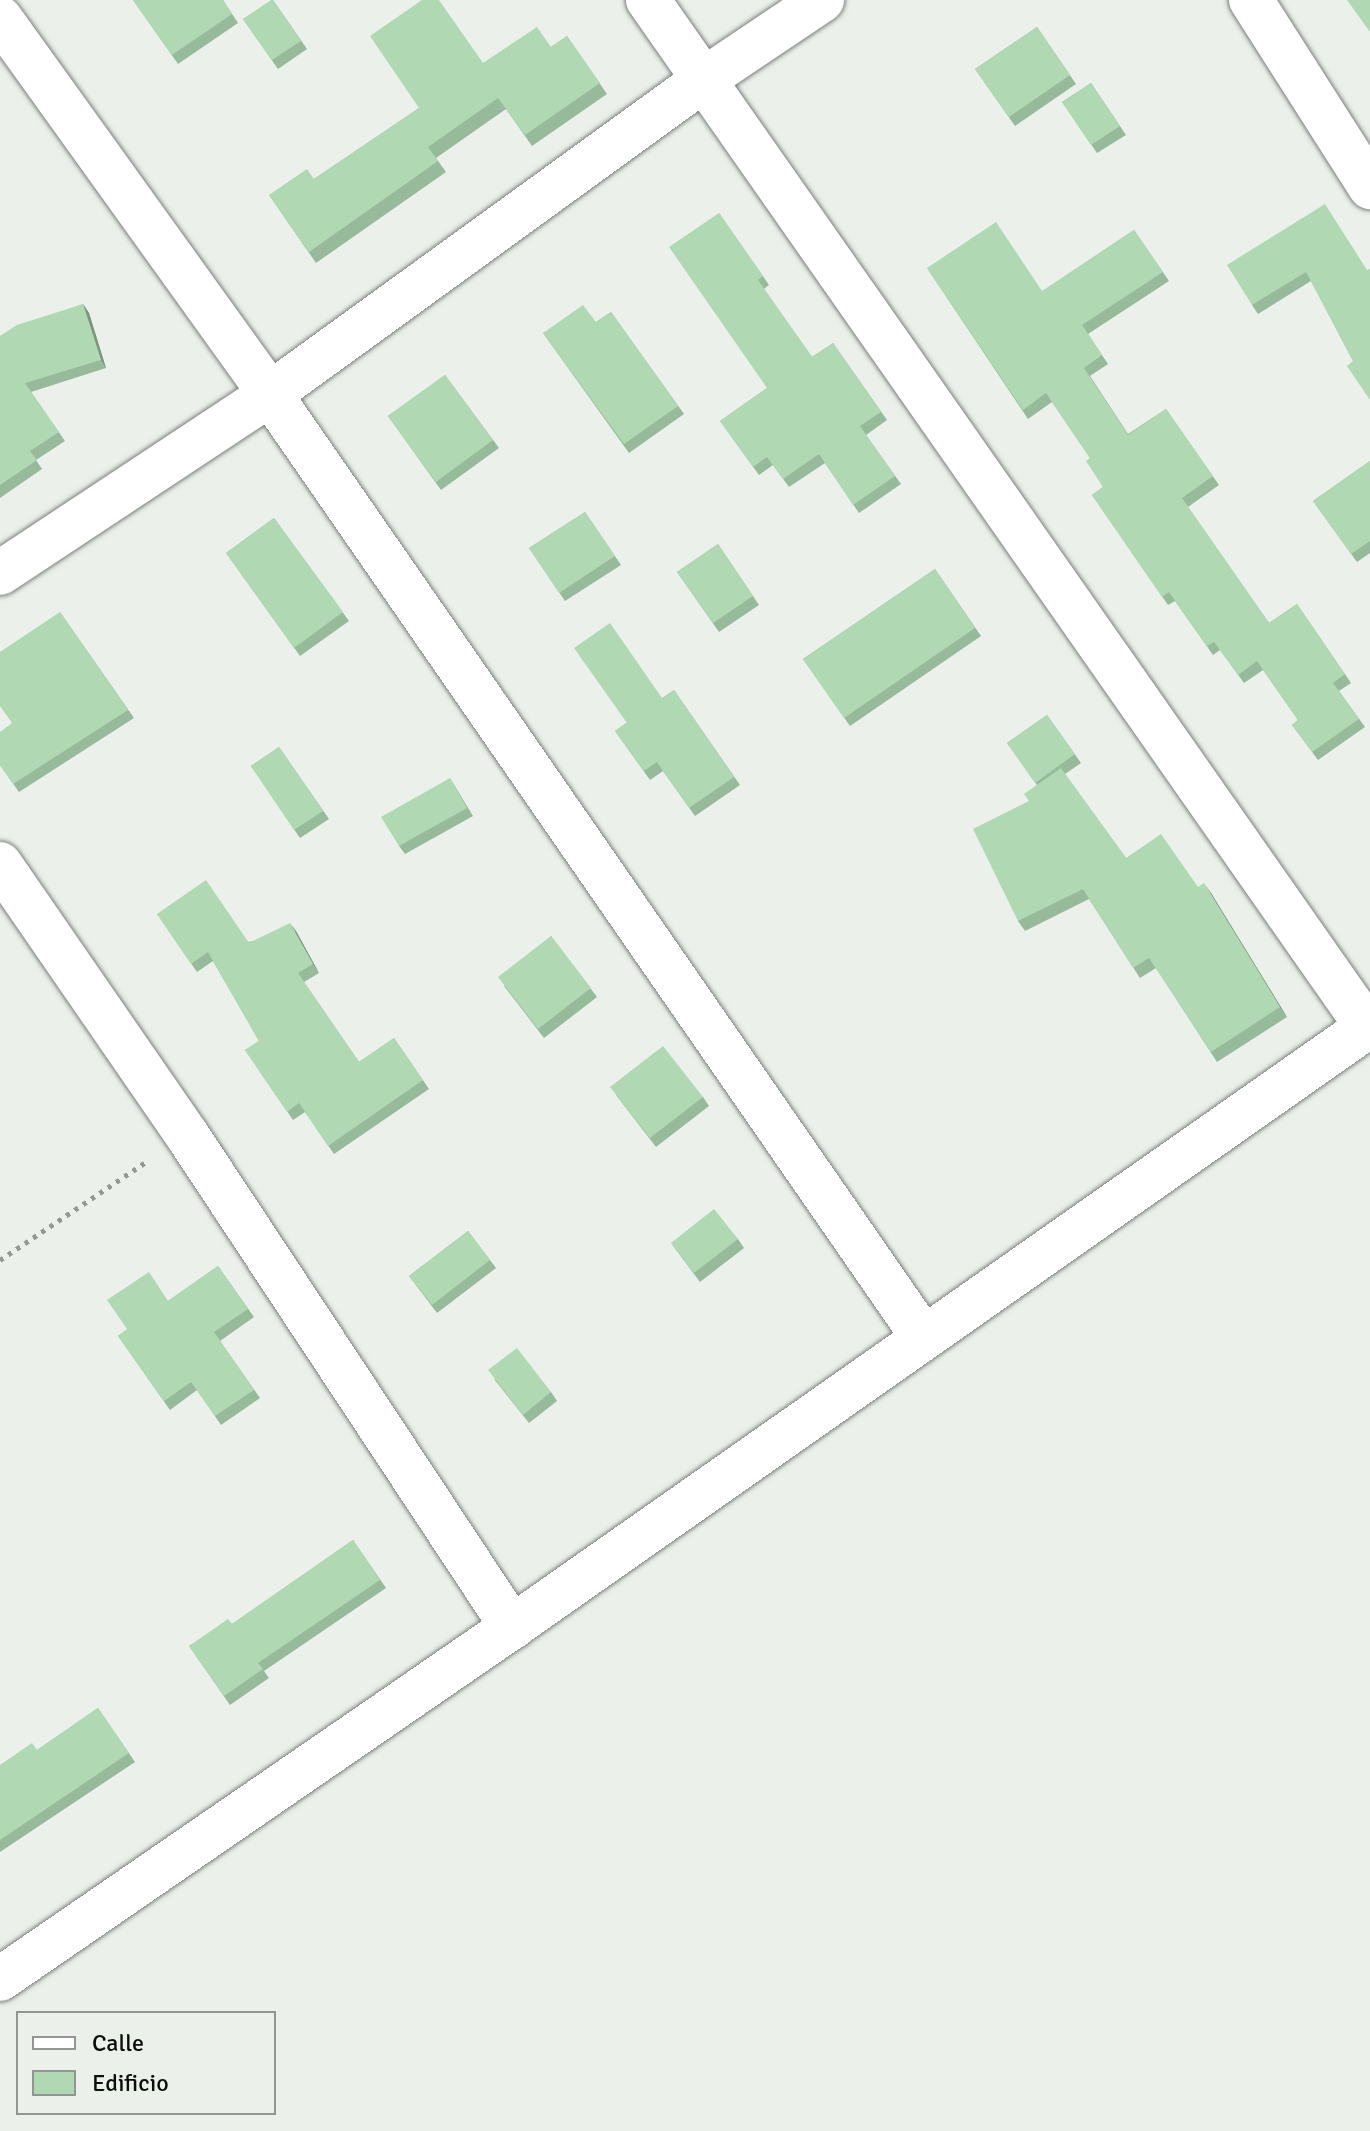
<!DOCTYPE html>
<html>
<head>
<meta charset="utf-8">
<style>
  body { margin:0 }
  #map { position:relative; width:1370px; height:2131px; overflow:hidden; background:#ebf0eb; font-family:Signika,sans-serif }
  div>[style] { position:absolute }
  [style*='--x'] { left:calc(var(--x)*1px); top:calc(var(--y)*1px); width:calc(var(--w)*1px); rotate:calc(var(--a)*1deg) }
  .path>* { height:5px; margin-top:-2.5px; transform-origin:0; background:repeating-linear-gradient(90deg,#949794 0 4px,transparent 0 10px) }
  .roads { filter:drop-shadow(0 0 2px #7b7f7b) drop-shadow(0 0 2px #7b7f7b) }
  .minor>* { height:44px; margin:-22px; padding:0 22px; transform-origin:22px; border-radius:22px; background:#fff }
  .wall>* { inset:0; background:#97ba9a }
  .shaded-wall>* { inset:0; background:#7b977d }
  .building>* { inset:0; background:#b0d8b3 }
  span { translate:-50% -50%; white-space:nowrap; text-align:center; line-height:1.15; -webkit-text-stroke:8px #ebf0eb; paint-order:stroke }
  .legend { position:absolute; left:16px; top:2011px; width:260px; height:104px; box-sizing:border-box; background:#ebf0eb; border:2px solid #929592; margin:0; padding:10px 14px; list-style:none; font-size:24px; color:#0c0d0c }
  .legend li { display:flex; align-items:center; gap:16px; height:40px }
  .legend b { width:40px; border:2px solid #929592 }
</style>
</head>
<body>
<div id="map">
  <div class="path">
    <div style="--x:0;--y:1260;--w:179;--a:-33.9"></div>
  </div>
  <div class="roads">
    <div class="minor">
      <div style="--x:648;--y:0;--w:1254;--a:55"></div>
      <div style="--x:1251;--y:0;--w:222;--a:57.5"></div>
      <div style="--x:0;--y:18;--w:463;--a:54.3"></div>
      <div style="--x:270;--y:394;--w:1147;--a:55.3"></div>
      <div style="--x:0;--y:573;--w:324;--a:-33.5"></div>
      <div style="--x:270;--y:394;--w:538;--a:-35.93"></div>
      <div style="--x:706;--y:78;--w:140;--a:-33.9"></div>
      <div style="--x:0;--y:864;--w:329;--a:55.4"></div>
      <div style="--x:187;--y:1135;--w:590;--a:56.55"></div>
      <div style="--x:0;--y:1979;--w:621;--a:-34.51"></div>
      <div style="--x:512;--y:1627;--w:1048;--a:-35.05"></div>
    </div>
  </div>
  <div class="wall">
    <div style="clip-path:polygon(133px 0,223px 0,238px 23px,178px 64px)"></div>
    <div style="clip-path:polygon(273px 0,307px 49px,278px 69px,243px 19px)"></div>
    <div style="clip-path:polygon(1037px 27px,1076px 84px,1015px 126px,975px 69px)"></div>
    <div style="clip-path:polygon(567px 36px,607px 94px,532px 146px,506px 109px,436px 158px,446px 172px,316px 263px,269px 195px,314px 179px,419px 108px,483px 63px,551px 47px)"></div>
    <div style="clip-path:polygon(1091px 83px,1126px 135px,1097px 153px,1062px 102px)"></div>
    <div style="clip-path:polygon(1325px 204px,1353px 361px,1311px 281px,1258px 314px,1252px 305px)"></div>
    <div style="clip-path:polygon(719px 213px,769px 285px,764px 289px,812px 357px,833px 343px,887px 420px,866px 435px,901px 484px,859px 513px,825px 463px,789px 487px,773px 465px,759px 475px,720px 421px,767px 388px)"></div>
    <div style="clip-path:polygon(1134px 230px,1169px 281px,1088px 334px,1108px 364px,1090px 376px,1128px 434px,1166px 409px,1219px 485px,1188px 507px,1269px 623px,1297px 604px,1351px 683px,1339px 691px,1365px 727px,1318px 760px,1292px 725px,1298px 720px,1263px 670px,1244px 683px,1220px 650px,1213px 655px,1175px 601px,1168px 605px,1092px 495px,1103px 487px,1090px 458px,1052px 402px,1028px 419px,927px 268px,1043px 291px)"></div>
    <div style="clip-path:polygon(83px 304px,89px 313px,106px 368px,31px 392px,65px 441px,36px 460px,42px 469px,0 498px,0 336px)"></div>
    <div style="clip-path:polygon(611px 312px,684px 414px,629px 453px,543px 333px,596px 322px)"></div>
    <div style="clip-path:polygon(445px 375px,499px 448px,441px 490px,388px 416px)"></div>
    <div style="clip-path:polygon(1370px 461px,1370px 553px,1357px 562px,1313px 501px)"></div>
    <div style="clip-path:polygon(585px 512px,621px 565px,565px 601px,529px 548px)"></div>
    <div style="clip-path:polygon(274px 518px,349px 621px,300px 656px,226px 553px)"></div>
    <div style="clip-path:polygon(718px 544px,759px 605px,719px 632px,677px 572px)"></div>
    <div style="clip-path:polygon(935px 569px,981px 636px,850px 726px,803px 659px)"></div>
    <div style="clip-path:polygon(60px 612px,134px 718px,19px 792px,0 765px)"></div>
    <div style="clip-path:polygon(674px 690px,740px 785px,695px 816px,663px 771px,650px 780px,615px 731px)"></div>
    <div style="clip-path:polygon(1047px 715px,1081px 763px,1065px 774px,1126px 858px,1211px 893px,1287px 1017px,1217px 1062px,1156px 968px,1140px 978px,1089px 899px,1025px 931px,1018px 921px,1029px 801px,1037px 785px,1007px 743px)"></div>
    <div style="clip-path:polygon(279px 747px,329px 819px,300px 838px,251px 766px)"></div>
    <div style="clip-path:polygon(450px 778px,473px 816px,405px 854px,399px 846px)"></div>
    <div style="clip-path:polygon(157px 914px,249px 942px,296px 931px,319px 973px,304px 982px,359px 1062px,394px 1038px,429px 1089px,334px 1154px,305px 1112px,293px 1120px,245px 1050px,259px 1041px,213px 961px,197px 972px)"></div>
    <div style="clip-path:polygon(551px 936px,597px 997px,544px 1038px,504px 986px)"></div>
    <div style="clip-path:polygon(616px 1095px,703px 1097px,709px 1106px,656px 1147px)"></div>
    <div style="clip-path:polygon(468px 1231px,496px 1268px,437px 1313px,409px 1276px)"></div>
    <div style="clip-path:polygon(738px 1239px,744px 1248px,700px 1282px,671px 1243px)"></div>
    <div style="clip-path:polygon(218px 1266px,254px 1317px,220px 1341px,260px 1398px,221px 1425px,197px 1390px,170px 1410px,118px 1336px)"></div>
    <div style="clip-path:polygon(494px 1379px,551px 1392px,557px 1401px,529px 1423px)"></div>
    <div style="clip-path:polygon(353px 1540px,386px 1588px,264px 1671px,269px 1678px,230px 1705px,189px 1646px,232px 1624px)"></div>
    <div style="clip-path:polygon(98px 1708px,135px 1762px,0 1852px,0 1765px,37px 1750px)"></div>
  </div>
  <div class="shaded-wall">
    <div style="clip-path:polygon(83px 304px,89px 313px,106px 368px,101px 360px)"></div>
    <div style="clip-path:polygon(1204px 883px,1211px 893px,1287px 1017px,1280px 1007px)"></div>
    <div style="clip-path:polygon(290px 923px,296px 931px,319px 973px,313px 964px)"></div>
  </div>
  <div class="building">
    <div style="clip-path:polygon(133px 0,223px 0,232px 14px,172px 55px)"></div>
    <div style="clip-path:polygon(271px 0,273px 0,301px 41px,272px 60px,243px 19px)"></div>
    <div style="clip-path:polygon(422px 0,439px 0,483px 63px,537px 27px,551px 47px,567px 36px,600px 83px,525px 135px,498px 98px,428px 147px,438px 161px,309px 252px,269px 195px,307px 169px,314px 179px,419px 108px,370px 36px)"></div>
    <div style="clip-path:polygon(1347px 0,1370px 0,1370px 32px)"></div>
    <div style="clip-path:polygon(1037px 27px,1070px 75px,1009px 117px,975px 69px)"></div>
    <div style="clip-path:polygon(1091px 83px,1120px 126px,1091px 145px,1062px 102px)"></div>
    <div style="clip-path:polygon(1325px 204px,1367px 270px,1370px 269px,1370px 400px,1347px 366px,1353px 361px,1306px 272px,1252px 305px,1227px 265px)"></div>
    <div style="clip-path:polygon(719px 213px,763px 276px,758px 280px,812px 357px,833px 343px,881px 412px,860px 426px,895px 476px,853px 505px,819px 454px,783px 479px,767px 457px,753px 467px,720px 421px,767px 388px,669px 247px)"></div>
    <div style="clip-path:polygon(996px 222px,1042px 291px,1134px 230px,1163px 272px,1082px 325px,1102px 355px,1084px 368px,1128px 435px,1166px 409px,1213px 476px,1182px 498px,1269px 623px,1297px 604px,1345px 674px,1333px 683px,1359px 719px,1312px 752px,1292px 725px,1298px 720px,1257px 661px,1238px 675px,1214px 642px,1207px 646px,1169px 592px,1162px 597px,1092px 495px,1103px 487px,1086px 461px,1090px 458px,1046px 393px,1023px 410px,927px 268px)"></div>
    <div style="clip-path:polygon(83px 304px,101px 360px,25px 383px,59px 432px,30px 451px,37px 460px,0 485px,0 336px,17px 325px)"></div>
    <div style="clip-path:polygon(583px 305px,596px 322px,611px 312px,678px 406px,624px 444px,543px 333px)"></div>
    <div style="clip-path:polygon(445px 375px,493px 440px,436px 482px,388px 416px)"></div>
    <div style="clip-path:polygon(1370px 461px,1370px 541px,1351px 554px,1313px 501px)"></div>
    <div style="clip-path:polygon(585px 512px,615px 556px,559px 593px,529px 548px)"></div>
    <div style="clip-path:polygon(274px 518px,343px 612px,294px 648px,226px 553px)"></div>
    <div style="clip-path:polygon(718px 544px,753px 596px,713px 623px,677px 572px)"></div>
    <div style="clip-path:polygon(935px 569px,975px 628px,844px 718px,803px 659px)"></div>
    <div style="clip-path:polygon(60px 612px,128px 710px,13px 784px,0 765px,0 732px,12px 723px,0 706px,0 652px)"></div>
    <div style="clip-path:polygon(610px 623px,662px 698px,674px 690px,734px 777px,689px 808px,657px 762px,644px 771px,615px 731px,627px 723px,574px 648px)"></div>
    <div style="clip-path:polygon(1047px 715px,1075px 754px,1035px 783px,1007px 743px)"></div>
    <div style="clip-path:polygon(279px 747px,323px 811px,294px 830px,251px 766px)"></div>
    <div style="clip-path:polygon(1061px 768px,1126px 858px,1161px 834px,1198px 887px,1204px 883px,1280px 1007px,1211px 1052px,1149px 958px,1133px 968px,1083px 889px,1018px 921px,973px 829px,1029px 801px,1024px 794px)"></div>
    <div style="clip-path:polygon(450px 778px,467px 808px,399px 846px,381px 817px)"></div>
    <div style="clip-path:polygon(206px 880px,249px 943px,290px 923px,313px 964px,298px 973px,359px 1062px,394px 1038px,423px 1080px,328px 1146px,299px 1103px,287px 1112px,245px 1050px,259px 1041px,208px 952px,191px 964px,157px 914px)"></div>
    <div style="clip-path:polygon(551px 936px,591px 988px,538px 1029px,498px 977px)"></div>
    <div style="clip-path:polygon(663px 1046px,703px 1097px,650px 1138px,610px 1087px)"></div>
    <div style="clip-path:polygon(714px 1209px,738px 1239px,694px 1273px,671px 1243px)"></div>
    <div style="clip-path:polygon(468px 1231px,490px 1260px,432px 1305px,409px 1276px)"></div>
    <div style="clip-path:polygon(218px 1266px,248px 1309px,214px 1332px,254px 1390px,215px 1416px,191px 1382px,164px 1401px,118px 1336px,127px 1329px,107px 1300px,149px 1272px,168px 1301px)"></div>
    <div style="clip-path:polygon(517px 1348px,551px 1392px,523px 1415px,488px 1370px)"></div>
    <div style="clip-path:polygon(353px 1540px,380px 1580px,258px 1663px,263px 1669px,224px 1696px,189px 1646px,228px 1619px,232px 1624px)"></div>
    <div style="clip-path:polygon(98px 1708px,129px 1753px,0 1840px,0 1765px,32px 1743px,37px 1750px)"></div>
  </div>
  <ul class="legend">
  <li><b style="height:10px;background:#fff"></b>Calle</li>
  <li><b style="height:22px;background:#b0d8b3"></b>Edificio</li>
  </ul>
</div>
</body>
</html>
